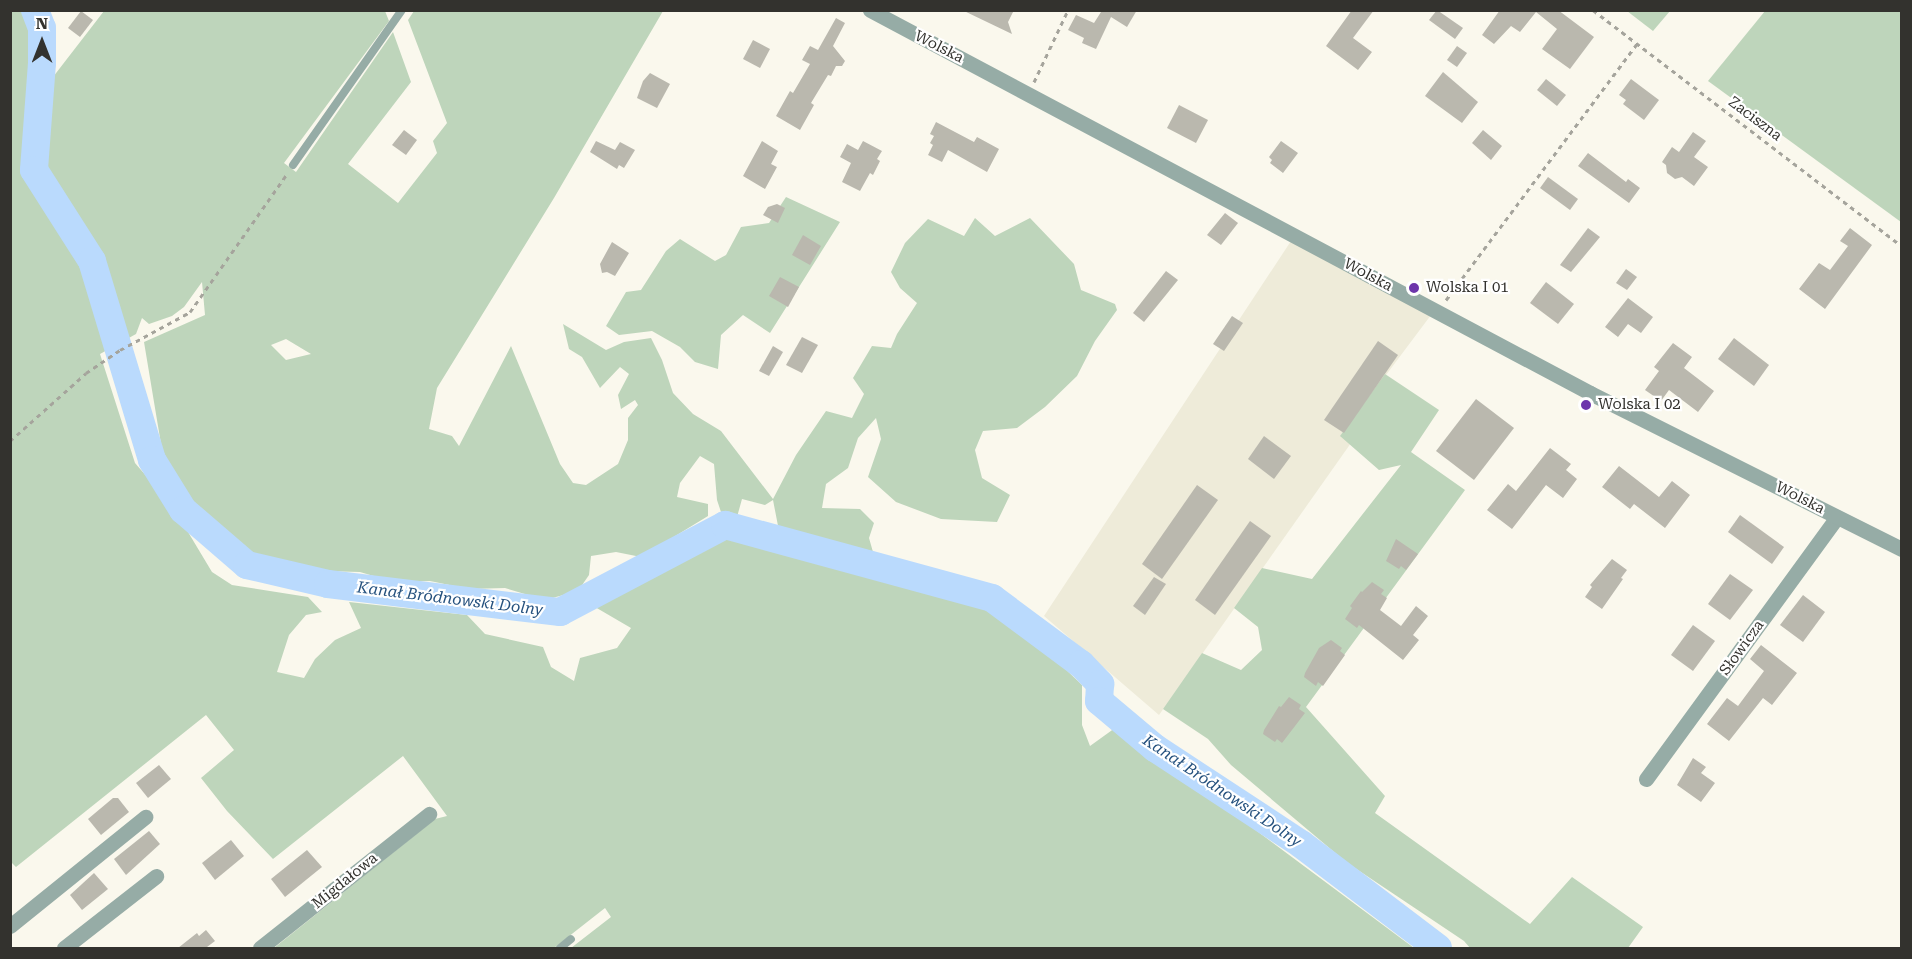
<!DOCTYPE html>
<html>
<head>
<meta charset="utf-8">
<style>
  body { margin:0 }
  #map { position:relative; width:1912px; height:959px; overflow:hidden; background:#faf8ed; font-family:"Roboto Serif",serif }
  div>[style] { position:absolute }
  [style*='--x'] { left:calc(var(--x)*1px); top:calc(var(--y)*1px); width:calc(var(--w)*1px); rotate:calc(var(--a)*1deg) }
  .built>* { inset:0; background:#eeebd9 }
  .green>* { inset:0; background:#bed5bb }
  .river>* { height:28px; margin:-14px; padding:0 14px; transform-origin:14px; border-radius:14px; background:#badafd }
  .building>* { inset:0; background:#bab8ae }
  .path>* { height:3px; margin-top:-1.5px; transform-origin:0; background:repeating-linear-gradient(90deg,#a5a49c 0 4.5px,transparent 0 9px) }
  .service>* { height:8px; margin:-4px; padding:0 4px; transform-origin:4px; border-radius:4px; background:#96aca6 }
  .minor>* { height:15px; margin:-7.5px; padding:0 7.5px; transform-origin:7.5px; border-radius:7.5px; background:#96aca6 }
  .tertiary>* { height:15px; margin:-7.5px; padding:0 7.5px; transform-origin:7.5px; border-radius:7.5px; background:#96aca6 }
  .dots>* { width:16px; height:16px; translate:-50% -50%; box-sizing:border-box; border:3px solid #fff; border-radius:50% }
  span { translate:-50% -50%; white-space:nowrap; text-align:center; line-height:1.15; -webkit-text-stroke:4.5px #fff; paint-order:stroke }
  .street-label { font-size:15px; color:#33322e }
  .poi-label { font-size:15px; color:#33322e }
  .left { translate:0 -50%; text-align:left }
  .water-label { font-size:16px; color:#25517e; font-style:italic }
  .frame { position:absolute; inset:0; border:12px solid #33322e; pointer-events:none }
  .north { position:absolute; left:12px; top:12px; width:60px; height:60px; -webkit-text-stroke:4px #fff; paint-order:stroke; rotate:0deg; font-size:16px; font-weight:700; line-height:24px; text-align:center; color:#33322e }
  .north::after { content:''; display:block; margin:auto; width:21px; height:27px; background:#33322e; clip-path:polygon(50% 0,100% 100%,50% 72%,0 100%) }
</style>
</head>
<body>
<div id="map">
  <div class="built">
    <div style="clip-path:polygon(1291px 241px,1431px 315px,1341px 435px,1351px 443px,1159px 715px,1044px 616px)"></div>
  </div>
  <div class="green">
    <div style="clip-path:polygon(evenodd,10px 11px,45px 11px,52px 25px,53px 77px,104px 11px,385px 11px,389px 21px,284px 163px,296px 172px,393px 32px,411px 82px,348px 164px,398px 203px,437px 153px,433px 141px,447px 123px,408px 20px,414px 11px,663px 11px,554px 198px,437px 388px,429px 429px,452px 436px,459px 446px,511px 346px,560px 464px,573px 483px,586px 485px,618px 464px,628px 440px,628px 418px,638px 405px,635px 400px,621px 409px,618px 395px,629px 374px,620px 367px,600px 388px,582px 357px,569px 349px,563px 324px,606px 350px,624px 342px,651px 338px,662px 360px,673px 393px,693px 414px,721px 431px,773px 499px,796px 455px,826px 411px,852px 418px,864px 394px,853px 378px,872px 346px,891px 348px,897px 334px,917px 303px,900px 288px,891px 272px,905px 243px,928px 219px,964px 236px,975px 218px,995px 236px,1030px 218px,1074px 264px,1081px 290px,1115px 304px,1117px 310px,1095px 341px,1077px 376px,1045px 407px,1017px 428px,983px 431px,975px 450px,982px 478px,1010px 495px,997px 522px,941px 519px,896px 502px,868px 477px,881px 439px,876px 418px,858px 438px,848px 468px,826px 484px,822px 508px,860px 509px,874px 523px,869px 538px,873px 552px,779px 531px,773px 500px,765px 505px,742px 499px,737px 517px,722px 515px,717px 500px,714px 464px,700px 456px,680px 483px,677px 497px,708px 504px,708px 516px,641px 557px,616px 552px,591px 556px,589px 575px,578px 591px,545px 600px,505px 588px,469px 589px,430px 581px,394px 582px,360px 572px,323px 571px,275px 583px,238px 570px,219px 553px,162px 450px,144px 342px,205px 315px,202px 282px,184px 307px,172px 316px,149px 324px,142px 318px,136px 334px,100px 354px,135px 463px,173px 507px,212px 572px,232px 585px,308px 597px,322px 612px,306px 615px,289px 635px,277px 672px,304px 678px,315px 659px,335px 640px,361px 628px,349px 602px,467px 615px,485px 634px,543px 647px,551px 667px,574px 681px,580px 658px,617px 648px,631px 628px,595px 607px,726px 537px,985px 604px,1035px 640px,1082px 685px,1082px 725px,1090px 746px,1115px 728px,1171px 774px,1222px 805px,1414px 948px,571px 948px,611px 917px,605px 908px,554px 948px,274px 948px,435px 819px,447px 816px,403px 756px,273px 859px,227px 811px,201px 778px,234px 750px,206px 715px,16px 867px,10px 861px,10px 11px,286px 339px,311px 354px,286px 360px,271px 345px,286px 339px)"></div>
    <div style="clip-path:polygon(1627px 11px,1670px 11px,1653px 31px)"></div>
    <div style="clip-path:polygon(1765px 11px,1901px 11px,1901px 222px,1708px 81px)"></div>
    <div style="clip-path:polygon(786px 197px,840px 222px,770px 333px,743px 315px,721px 335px,718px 369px,695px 362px,680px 347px,652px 331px,619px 335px,606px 326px,626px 292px,641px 290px,666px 251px,680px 239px,715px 261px,726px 255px,741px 227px,769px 223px)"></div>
    <div style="clip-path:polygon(1385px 374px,1439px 410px,1411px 452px,1465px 490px,1306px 707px,1385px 796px,1375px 813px,1530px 924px,1572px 877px,1643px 927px,1628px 948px,1470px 948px,1464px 941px,1346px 862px,1231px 765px,1208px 739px,1163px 709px,1202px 653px,1241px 670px,1262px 650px,1258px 627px,1234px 608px,1262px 568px,1312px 579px,1401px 465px,1379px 470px,1340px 436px)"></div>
  </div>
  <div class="river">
    <div style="--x:35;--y:10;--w:19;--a:69"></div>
    <div style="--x:42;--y:28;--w:35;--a:90"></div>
    <div style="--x:42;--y:63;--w:107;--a:94.3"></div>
    <div style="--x:34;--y:170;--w:108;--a:57.5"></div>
    <div style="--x:92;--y:261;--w:208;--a:73.2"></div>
    <div style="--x:152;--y:460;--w:59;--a:58.2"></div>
    <div style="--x:183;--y:510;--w:84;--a:40.7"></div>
    <div style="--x:247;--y:565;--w:83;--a:13.2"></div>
    <div style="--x:328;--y:584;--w:234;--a:6.9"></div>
    <div style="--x:560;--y:612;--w:187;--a:-27.8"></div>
    <div style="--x:725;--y:525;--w:277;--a:15.3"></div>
    <div style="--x:992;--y:598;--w:111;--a:36.6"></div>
    <div style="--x:1081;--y:664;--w:28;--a:46"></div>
    <div style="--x:1100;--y:684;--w:17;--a:93"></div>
    <div style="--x:1099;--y:701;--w:73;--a:40"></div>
    <div style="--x:1155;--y:748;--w:175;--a:33.3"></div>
    <div style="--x:1301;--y:844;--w:172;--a:37.2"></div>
  </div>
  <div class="building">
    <div style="clip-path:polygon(962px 10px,1014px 10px,1008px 22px,1012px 34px)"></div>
    <div style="clip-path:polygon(1099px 10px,1137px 10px,1127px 27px,1111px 17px,1096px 49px,1082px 43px,1084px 38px,1068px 30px,1076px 15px,1094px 23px,1101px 12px)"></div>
    <div style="clip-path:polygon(1352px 10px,1374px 10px,1353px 38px,1372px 52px,1358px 70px,1326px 46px)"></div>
    <div style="clip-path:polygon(1437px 10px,1463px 28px,1455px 39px,1429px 20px)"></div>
    <div style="clip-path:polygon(1500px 10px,1558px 10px,1594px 37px,1570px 69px,1542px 49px,1557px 29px,1536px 12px,1520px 32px,1511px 26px,1494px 44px,1482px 35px)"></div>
    <div style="clip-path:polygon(81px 11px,93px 20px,80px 37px,68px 28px)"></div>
    <div style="clip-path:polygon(836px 18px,845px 23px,833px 46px,845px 61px,842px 66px,836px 66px,831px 76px,828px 75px,811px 103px,814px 105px,800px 130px,776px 116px,790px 91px,793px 93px,810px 64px,802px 60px,810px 46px,818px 50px)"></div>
    <div style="clip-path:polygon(753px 40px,770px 49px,760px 68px,743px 59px)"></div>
    <div style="clip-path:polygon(1457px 46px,1467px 53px,1457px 67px,1447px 60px)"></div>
    <div style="clip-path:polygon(1443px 72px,1478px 102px,1462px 123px,1425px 96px)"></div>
    <div style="clip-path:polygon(650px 73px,670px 84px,657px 108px,637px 98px,643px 81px)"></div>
    <div style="clip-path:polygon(1546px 79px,1566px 95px,1557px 106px,1537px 90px)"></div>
    <div style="clip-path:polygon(1631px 79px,1659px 100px,1644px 120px,1623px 104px,1626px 100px,1619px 95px)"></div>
    <div style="clip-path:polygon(1179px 105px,1208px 120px,1196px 143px,1167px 128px)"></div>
    <div style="clip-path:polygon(936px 122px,974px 142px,977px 137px,999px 149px,987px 172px,948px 150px,942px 162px,928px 155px,933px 145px,930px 143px,934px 136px,930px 134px)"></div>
    <div style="clip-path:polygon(404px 130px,417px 140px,406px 155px,392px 145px)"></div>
    <div style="clip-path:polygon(1483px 130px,1502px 146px,1491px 160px,1472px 143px)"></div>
    <div style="clip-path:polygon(1693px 132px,1706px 141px,1694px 157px,1708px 167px,1694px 186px,1682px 177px,1675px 179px,1667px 173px,1666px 165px,1662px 162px,1672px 147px,1679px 152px)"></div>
    <div style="clip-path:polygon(596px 141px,615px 150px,620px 142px,635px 150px,624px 168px,619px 165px,617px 169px,590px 152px)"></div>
    <div style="clip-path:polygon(762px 141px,778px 151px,771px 164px,777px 167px,765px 189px,743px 176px)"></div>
    <div style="clip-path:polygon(863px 141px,882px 151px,877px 159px,880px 161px,873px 175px,870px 173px,860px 191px,842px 182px,851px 163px,840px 157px,847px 144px,858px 150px)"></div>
    <div style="clip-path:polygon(1281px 141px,1298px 153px,1283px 173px,1270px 163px,1272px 160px,1269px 157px)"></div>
    <div style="clip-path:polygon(1588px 153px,1626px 182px,1628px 179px,1640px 188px,1629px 203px,1578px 166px)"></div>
    <div style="clip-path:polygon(1548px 177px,1578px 199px,1570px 210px,1540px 188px)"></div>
    <div style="clip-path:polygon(777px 204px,785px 208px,778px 223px,763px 215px,768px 207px)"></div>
    <div style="clip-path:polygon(1225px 213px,1238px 223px,1221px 245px,1207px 235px)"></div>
    <div style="clip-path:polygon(1588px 228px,1600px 237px,1571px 272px,1560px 265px)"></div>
    <div style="clip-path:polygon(1850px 228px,1872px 245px,1825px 309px,1799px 289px,1819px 263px,1830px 270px,1848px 246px,1840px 241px)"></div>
    <div style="clip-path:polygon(803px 235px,821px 246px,810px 265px,792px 255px)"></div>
    <div style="clip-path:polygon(612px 242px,629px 253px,615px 276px,607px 272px,602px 273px,600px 264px)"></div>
    <div style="clip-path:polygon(1626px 269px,1637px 277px,1627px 290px,1616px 283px)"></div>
    <div style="clip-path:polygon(1166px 271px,1178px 280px,1144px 322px,1133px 313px)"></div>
    <div style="clip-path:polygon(780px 277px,799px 287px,788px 307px,769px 296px)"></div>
    <div style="clip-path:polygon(1546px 282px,1574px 304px,1558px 324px,1530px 303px)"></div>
    <div style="clip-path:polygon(1628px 298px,1653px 317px,1641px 333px,1628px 324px,1618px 337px,1605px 327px)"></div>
    <div style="clip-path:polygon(1232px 316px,1243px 323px,1224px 351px,1213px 344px)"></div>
    <div style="clip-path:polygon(802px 337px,818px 345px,802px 373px,786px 365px)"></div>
    <div style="clip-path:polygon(1734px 338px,1769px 365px,1754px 386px,1718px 359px)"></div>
    <div style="clip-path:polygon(1378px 341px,1398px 355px,1344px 433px,1324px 420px)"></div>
    <div style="clip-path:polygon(1673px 343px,1692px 357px,1684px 368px,1714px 391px,1698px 412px,1669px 390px,1661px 401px,1645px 390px,1659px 371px,1654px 367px)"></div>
    <div style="clip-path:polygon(773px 346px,783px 352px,769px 376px,759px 371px)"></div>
    <div style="clip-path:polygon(1476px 399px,1514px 428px,1474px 480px,1436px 451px)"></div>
    <div style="clip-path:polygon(1264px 436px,1291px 456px,1274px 479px,1248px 459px)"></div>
    <div style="clip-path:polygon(1550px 448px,1571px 464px,1566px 470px,1577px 479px,1563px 498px,1546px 485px,1512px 529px,1487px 510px,1508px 484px,1516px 491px)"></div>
    <div style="clip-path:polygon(1619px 466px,1659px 497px,1672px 481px,1690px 495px,1665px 528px,1634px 504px,1630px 509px,1602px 487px)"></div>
    <div style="clip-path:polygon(1197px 485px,1218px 500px,1162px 579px,1142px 564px)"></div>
    <div style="clip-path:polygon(1740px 515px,1784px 547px,1772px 564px,1728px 532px)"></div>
    <div style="clip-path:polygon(1250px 521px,1271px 536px,1215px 615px,1195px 600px)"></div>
    <div style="clip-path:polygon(1396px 539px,1418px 554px,1406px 570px,1401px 566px,1399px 569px,1386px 561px)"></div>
    <div style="clip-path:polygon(1612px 559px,1627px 570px,1621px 578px,1623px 579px,1602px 609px,1585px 597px,1592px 587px,1590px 585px)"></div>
    <div style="clip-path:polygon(1730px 574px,1753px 590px,1730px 620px,1708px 604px)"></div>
    <div style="clip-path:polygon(1154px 577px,1166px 584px,1145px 615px,1133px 606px)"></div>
    <div style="clip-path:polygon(1372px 582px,1384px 590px,1381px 594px,1387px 598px,1380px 610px,1401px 626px,1416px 606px,1428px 616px,1413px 635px,1419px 640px,1403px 660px,1359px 625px,1357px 628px,1345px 619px,1352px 608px,1350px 606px,1361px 591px,1362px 592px)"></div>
    <div style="clip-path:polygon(1803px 595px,1825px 612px,1803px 642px,1780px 625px)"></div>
    <div style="clip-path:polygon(1693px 625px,1715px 641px,1693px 671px,1671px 655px)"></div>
    <div style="clip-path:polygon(1331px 640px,1342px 648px,1340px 651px,1345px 655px,1323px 686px,1318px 682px,1316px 686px,1304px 677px,1305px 673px,1319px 648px)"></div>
    <div style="clip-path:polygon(1761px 645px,1797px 673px,1772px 705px,1763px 698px,1729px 741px,1707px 724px,1727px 698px,1738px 706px,1764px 671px,1750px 659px)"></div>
    <div style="clip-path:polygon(1289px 697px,1301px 705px,1299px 709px,1305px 713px,1282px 743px,1277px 739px,1275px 742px,1263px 734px,1264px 730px,1279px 706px,1281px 707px)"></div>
    <div style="clip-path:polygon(1693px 758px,1706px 767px,1701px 773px,1715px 783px,1701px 802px,1677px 785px)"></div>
    <div style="clip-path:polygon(159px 765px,171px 779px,148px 798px,136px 783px)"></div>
    <div style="clip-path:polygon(113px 798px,118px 798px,129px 812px,101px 835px,88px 819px)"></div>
    <div style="clip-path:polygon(149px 831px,160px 844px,126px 875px,114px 859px)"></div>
    <div style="clip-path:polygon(231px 840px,244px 856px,215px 880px,202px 863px)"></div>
    <div style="clip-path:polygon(307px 850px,322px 867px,285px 897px,271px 879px)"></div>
    <div style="clip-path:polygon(94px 873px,108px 889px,82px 910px,70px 895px)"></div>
    <div style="clip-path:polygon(206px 930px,215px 941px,207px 947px,209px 948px,178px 948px,197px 933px,199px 936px)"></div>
  </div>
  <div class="path">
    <div style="--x:1593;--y:10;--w:389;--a:37.4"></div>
    <div style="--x:1034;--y:82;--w:80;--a:-64.7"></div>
    <div style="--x:1446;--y:300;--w:319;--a:-53.3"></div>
    <div style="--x:10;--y:441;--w:102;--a:-41.8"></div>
    <div style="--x:86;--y:373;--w:41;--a:-34.1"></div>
    <div style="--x:120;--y:350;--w:80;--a:-28.5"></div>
    <div style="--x:190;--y:312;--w:169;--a:-54.9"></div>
  </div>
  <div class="service">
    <div style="--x:293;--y:165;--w:189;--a:-54.9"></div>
    <div style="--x:560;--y:948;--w:14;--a:-39"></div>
  </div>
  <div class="minor">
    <div style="--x:1646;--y:779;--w:324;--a:-53.9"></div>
    <div style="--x:10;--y:926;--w:174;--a:-38.9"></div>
    <div style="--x:64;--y:948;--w:117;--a:-38"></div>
    <div style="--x:260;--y:948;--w:216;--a:-38.4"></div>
  </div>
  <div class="tertiary">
    <div style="--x:870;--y:10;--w:816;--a:28.01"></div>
    <div style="--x:1590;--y:393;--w:349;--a:26.6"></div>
  </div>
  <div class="dots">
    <div style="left:1414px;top:288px;background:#6d35ab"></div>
    <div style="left:1586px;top:405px;background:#6d35ab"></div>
  </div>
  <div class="street-label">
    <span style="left:939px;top:47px;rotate:27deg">Wolska</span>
    <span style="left:1755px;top:119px;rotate:37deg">Zaciszna</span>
    <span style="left:1368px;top:275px;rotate:28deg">Wolska</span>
    <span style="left:1800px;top:498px;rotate:27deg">Wolska</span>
    <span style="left:1742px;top:648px;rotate:-54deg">Słowicza</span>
    <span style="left:345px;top:881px;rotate:-39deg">Migdałowa</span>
  </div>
  <div class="poi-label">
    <span class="left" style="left:1426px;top:288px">Wolska I 01</span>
    <span class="left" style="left:1598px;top:405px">Wolska I 02</span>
  </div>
  <div class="water-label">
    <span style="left:450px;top:599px;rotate:7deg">Kanał Bródnowski Dolny</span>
    <span style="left:1222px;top:791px;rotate:34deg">Kanał Bródnowski Dolny</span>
  </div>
  <div class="frame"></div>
  <div class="north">N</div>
</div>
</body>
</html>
